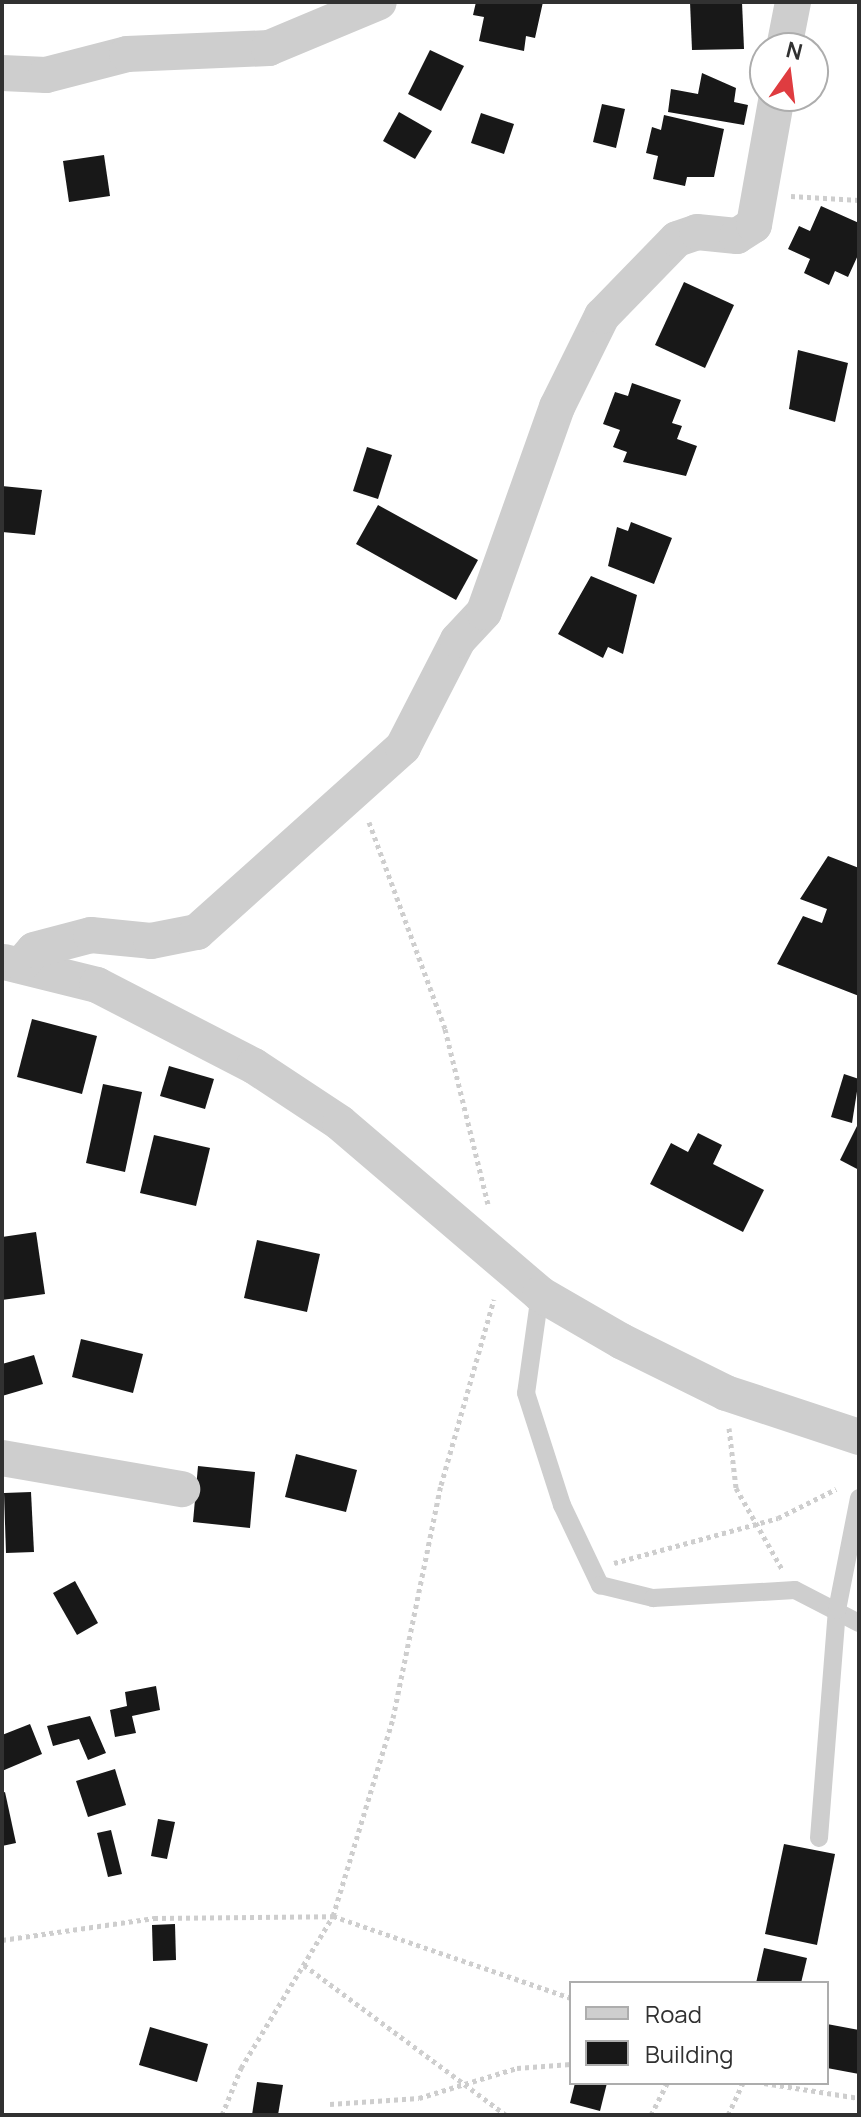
<!DOCTYPE html>
<html>
<head>
<meta charset="utf-8">
<style>
  body { margin:0 }
  #map { position:relative; width:861px; height:2117px; overflow:hidden; background:#fff; font-family:Manrope,sans-serif }
  div>[style] { position:absolute }
  [style*='--x'] { left:calc(var(--x)*1px); top:calc(var(--y)*1px); width:calc(var(--w)*1px); rotate:calc(var(--a)*1deg) }
  .building>* { inset:0; background:#181818 }
  .path>* { height:5px; margin-top:-2.5px; transform-origin:0; background:repeating-linear-gradient(90deg,#cecece 0 4px,transparent 0 8px) }
  .service>* { height:18px; margin:-9px; padding:0 9px; transform-origin:9px; border-radius:9px; background:#cecece }
  .minor>* { height:36px; margin:-18px; padding:0 18px; transform-origin:18px; border-radius:18px; background:#cecece }
  span { translate:-50% -50%; white-space:nowrap; text-align:center; line-height:1.15; -webkit-text-stroke:8px #fff; paint-order:stroke }
  .frame { position:absolute; inset:0; border:4px solid #313131; pointer-events:none }
  .legend { position:absolute; left:569px; top:1981px; width:260px; height:104px; box-sizing:border-box; background:#fff; border:2px solid #adadad; margin:0; padding:10px 14px; list-style:none; font-size:24px; color:#313131 }
  .legend li { display:flex; align-items:center; gap:16px; height:40px }
  .legend b { width:40px; border:2px solid #adadad }
  .north { position:absolute; left:749px; top:32px; width:80px; height:80px; box-sizing:border-box; background:#fff; border:2px solid #adadad; border-radius:50%; rotate:14deg; font-size:22px; font-weight:700; line-height:32px; text-align:center; color:#313131 }
  .north::after { content:''; display:block; margin:auto; width:28px; height:36px; background:#df3c40; clip-path:polygon(50% 0,100% 100%,50% 72%,0 100%) }
</style>
</head>
<body>
<div id="map">
  <div class="building">
    <div style="clip-path:polygon(476px 2px,543px 2px,535px 38px,526px 36px,524px 51px,479px 41px,484px 17px,473px 15px)"></div>
    <div style="clip-path:polygon(690px 2px,742px 2px,744px 49px,692px 50px)"></div>
    <div style="clip-path:polygon(430px 50px,464px 66px,441px 111px,408px 94px)"></div>
    <div style="clip-path:polygon(702px 73px,736px 88px,734px 102px,748px 105px,744px 125px,668px 112px,671px 89px,698px 94px)"></div>
    <div style="clip-path:polygon(602px 104px,625px 109px,616px 148px,593px 142px)"></div>
    <div style="clip-path:polygon(399px 112px,432px 131px,415px 159px,383px 141px)"></div>
    <div style="clip-path:polygon(481px 113px,514px 124px,504px 154px,471px 143px)"></div>
    <div style="clip-path:polygon(664px 115px,724px 129px,714px 177px,687px 177px,685px 186px,653px 179px,658px 156px,646px 153px,652px 127px,661px 130px)"></div>
    <div style="clip-path:polygon(104px 155px,110px 196px,69px 202px,63px 161px)"></div>
    <div style="clip-path:polygon(821px 206px,859px 223px,859px 253px,848px 277px,835px 271px,829px 285px,804px 273px,810px 259px,788px 249px,799px 226px,810px 231px)"></div>
    <div style="clip-path:polygon(684px 282px,734px 305px,705px 368px,655px 345px)"></div>
    <div style="clip-path:polygon(798px 350px,848px 363px,835px 422px,789px 409px)"></div>
    <div style="clip-path:polygon(632px 383px,681px 400px,672px 423px,682px 426px,677px 439px,697px 446px,686px 476px,623px 462px,627px 452px,613px 447px,620px 430px,603px 424px,615px 392px,628px 396px)"></div>
    <div style="clip-path:polygon(367px 447px,392px 455px,378px 499px,353px 491px)"></div>
    <div style="clip-path:polygon(2px 486px,42px 490px,35px 535px,2px 532px)"></div>
    <div style="clip-path:polygon(378px 505px,478px 560px,456px 600px,356px 544px)"></div>
    <div style="clip-path:polygon(631px 522px,672px 538px,654px 584px,608px 566px,617px 527px,628px 531px)"></div>
    <div style="clip-path:polygon(591px 576px,637px 595px,623px 654px,608px 647px,603px 658px,558px 634px)"></div>
    <div style="clip-path:polygon(828px 856px,859px 868px,859px 996px,777px 964px,803px 916px,822px 923px,827px 909px,800px 899px)"></div>
    <div style="clip-path:polygon(32px 1019px,97px 1036px,82px 1094px,17px 1077px)"></div>
    <div style="clip-path:polygon(169px 1066px,214px 1079px,205px 1109px,160px 1096px)"></div>
    <div style="clip-path:polygon(844px 1074px,859px 1079px,852px 1123px,831px 1117px)"></div>
    <div style="clip-path:polygon(103px 1084px,142px 1092px,125px 1172px,86px 1163px)"></div>
    <div style="clip-path:polygon(859px 1122px,859px 1170px,840px 1160px)"></div>
    <div style="clip-path:polygon(698px 1133px,722px 1145px,713px 1164px,764px 1190px,743px 1232px,650px 1184px,671px 1143px,688px 1152px)"></div>
    <div style="clip-path:polygon(154px 1135px,210px 1148px,196px 1206px,140px 1193px)"></div>
    <div style="clip-path:polygon(36px 1232px,45px 1294px,2px 1300px,2px 1237px)"></div>
    <div style="clip-path:polygon(257px 1240px,320px 1254px,307px 1312px,244px 1298px)"></div>
    <div style="clip-path:polygon(81px 1339px,143px 1354px,133px 1393px,72px 1377px)"></div>
    <div style="clip-path:polygon(34px 1355px,43px 1384px,2px 1396px,2px 1364px)"></div>
    <div style="clip-path:polygon(296px 1454px,357px 1470px,346px 1512px,285px 1497px)"></div>
    <div style="clip-path:polygon(198px 1466px,255px 1472px,250px 1528px,193px 1522px)"></div>
    <div style="clip-path:polygon(31px 1492px,34px 1552px,6px 1553px,4px 1493px)"></div>
    <div style="clip-path:polygon(75px 1581px,98px 1623px,77px 1635px,53px 1593px)"></div>
    <div style="clip-path:polygon(156px 1686px,160px 1710px,132px 1716px,136px 1733px,115px 1737px,110px 1710px,127px 1706px,125px 1692px)"></div>
    <div style="clip-path:polygon(90px 1716px,106px 1753px,88px 1760px,79px 1739px,53px 1746px,47px 1726px)"></div>
    <div style="clip-path:polygon(30px 1724px,42px 1754px,2px 1771px,2px 1735px)"></div>
    <div style="clip-path:polygon(115px 1769px,126px 1805px,88px 1817px,76px 1781px)"></div>
    <div style="clip-path:polygon(5px 1792px,16px 1843px,2px 1846px,2px 1793px)"></div>
    <div style="clip-path:polygon(158px 1819px,175px 1822px,167px 1859px,151px 1856px)"></div>
    <div style="clip-path:polygon(111px 1830px,122px 1874px,108px 1877px,97px 1833px)"></div>
    <div style="clip-path:polygon(784px 1844px,835px 1854px,817px 1945px,765px 1934px)"></div>
    <div style="clip-path:polygon(175px 1924px,176px 1960px,153px 1961px,152px 1925px)"></div>
    <div style="clip-path:polygon(764px 1948px,807px 1958px,801px 1983px,756px 1983px)"></div>
    <div style="clip-path:polygon(827px 2024px,859px 2030px,859px 2074px,827px 2068px)"></div>
    <div style="clip-path:polygon(150px 2027px,208px 2044px,197px 2082px,139px 2065px)"></div>
    <div style="clip-path:polygon(257px 2082px,283px 2085px,278px 2115px,252px 2115px)"></div>
    <div style="clip-path:polygon(575px 2083px,607px 2083px,600px 2111px,570px 2103px)"></div>
  </div>
  <div class="path">
    <div style="--x:791;--y:196;--w:68;--a:3.4"></div>
    <div style="--x:369;--y:822;--w:221;--a:69.8"></div>
    <div style="--x:445;--y:1029;--w:180;--a:76.2"></div>
    <div style="--x:729;--y:1428;--w:60;--a:83.3"></div>
    <div style="--x:736;--y:1488;--w:93;--a:60.4"></div>
    <div style="--x:614;--y:1563;--w:170;--a:-15.3"></div>
    <div style="--x:778;--y:1518;--w:65;--a:-26.6"></div>
    <div style="--x:2;--y:1940;--w:154;--a:-8.2"></div>
    <div style="--x:154;--y:1918;--w:179;--a:-0.6"></div>
    <div style="--x:333;--y:1916;--w:252;--a:19"></div>
    <div style="--x:304;--y:1965;--w:252;--a:36.6"></div>
    <div style="--x:764;--y:2083;--w:96;--a:9"></div>
    <div style="--x:330;--y:2104;--w:89;--a:-3.9"></div>
    <div style="--x:419;--y:2098;--w:102;--a:-17"></div>
    <div style="--x:517;--y:2068;--w:54;--a:-4.2"></div>
    <div style="--x:222;--y:2115;--w:51;--a:-68"></div>
    <div style="--x:241;--y:2068;--w:178;--a:-58.8"></div>
    <div style="--x:333;--y:1916;--w:207;--a:-73.1"></div>
    <div style="--x:393;--y:1718;--w:238;--a:-78.4"></div>
    <div style="--x:441;--y:1485;--w:193;--a:-74.1"></div>
    <div style="--x:651;--y:2115;--w:36;--a:-63"></div>
    <div style="--x:728;--y:2115;--w:35;--a:-65"></div>
  </div>
  <div class="service">
    <div style="--x:540;--y:1294;--w:100;--a:98"></div>
    <div style="--x:526;--y:1393;--w:118;--a:72.2"></div>
    <div style="--x:562;--y:1505;--w:89;--a:64.6"></div>
    <div style="--x:600;--y:1585;--w:55;--a:13.8"></div>
    <div style="--x:653;--y:1598;--w:142;--a:-3.2"></div>
    <div style="--x:795;--y:1590;--w:72;--a:27.3"></div>
    <div style="--x:819;--y:1838;--w:229;--a:-85.5"></div>
    <div style="--x:837;--y:1610;--w:114;--a:-78.9"></div>
  </div>
  <div class="minor">
    <div style="--x:784;--y:48;--w:47;--a:-78.9"></div>
    <div style="--x:2;--y:73;--w:44;--a:2.6"></div>
    <div style="--x:46;--y:75;--w:84;--a:-14.5"></div>
    <div style="--x:127;--y:54;--w:142;--a:-2.4"></div>
    <div style="--x:269;--y:48;--w:119;--a:-22.7"></div>
    <div style="--x:4;--y:962;--w:96;--a:13.9"></div>
    <div style="--x:97;--y:985;--w:177;--a:27.3"></div>
    <div style="--x:254;--y:1066;--w:103;--a:33.5"></div>
    <div style="--x:340;--y:1123;--w:263;--a:40.5"></div>
    <div style="--x:540;--y:1294;--w:94;--a:30.1"></div>
    <div style="--x:621;--y:1341;--w:117;--a:26.3"></div>
    <div style="--x:726;--y:1393;--w:140;--a:18.3"></div>
    <div style="--x:22;--y:964;--w:18;--a:-49"></div>
    <div style="--x:34;--y:950;--w:59;--a:-14.7"></div>
    <div style="--x:91;--y:935;--w:60;--a:5.7"></div>
    <div style="--x:151;--y:941;--w:47;--a:-11.1"></div>
    <div style="--x:197;--y:932;--w:277;--a:-41.9"></div>
    <div style="--x:403;--y:747;--w:120;--a:-62.8"></div>
    <div style="--x:458;--y:640;--w:38;--a:-47"></div>
    <div style="--x:484;--y:612;--w:218;--a:-70.4"></div>
    <div style="--x:557;--y:407;--w:102;--a:-63.7"></div>
    <div style="--x:602;--y:316;--w:107;--a:-45.8"></div>
    <div style="--x:677;--y:239;--w:21;--a:-19"></div>
    <div style="--x:697;--y:232;--w:40;--a:5.7"></div>
    <div style="--x:737;--y:236;--w:20;--a:-33"></div>
    <div style="--x:754;--y:225;--w:131;--a:-79.9"></div>
    <div style="--x:2;--y:1458;--w:183;--a:9.8"></div>
  </div>
  <div class="frame"></div>
  <ul class="legend">
  <li><b style="height:10px;background:#cecece"></b>Road</li>
  <li><b style="height:22px;background:#181818"></b>Building</li>
  </ul>
  <div class="north">N</div>
</div>
</body>
</html>
